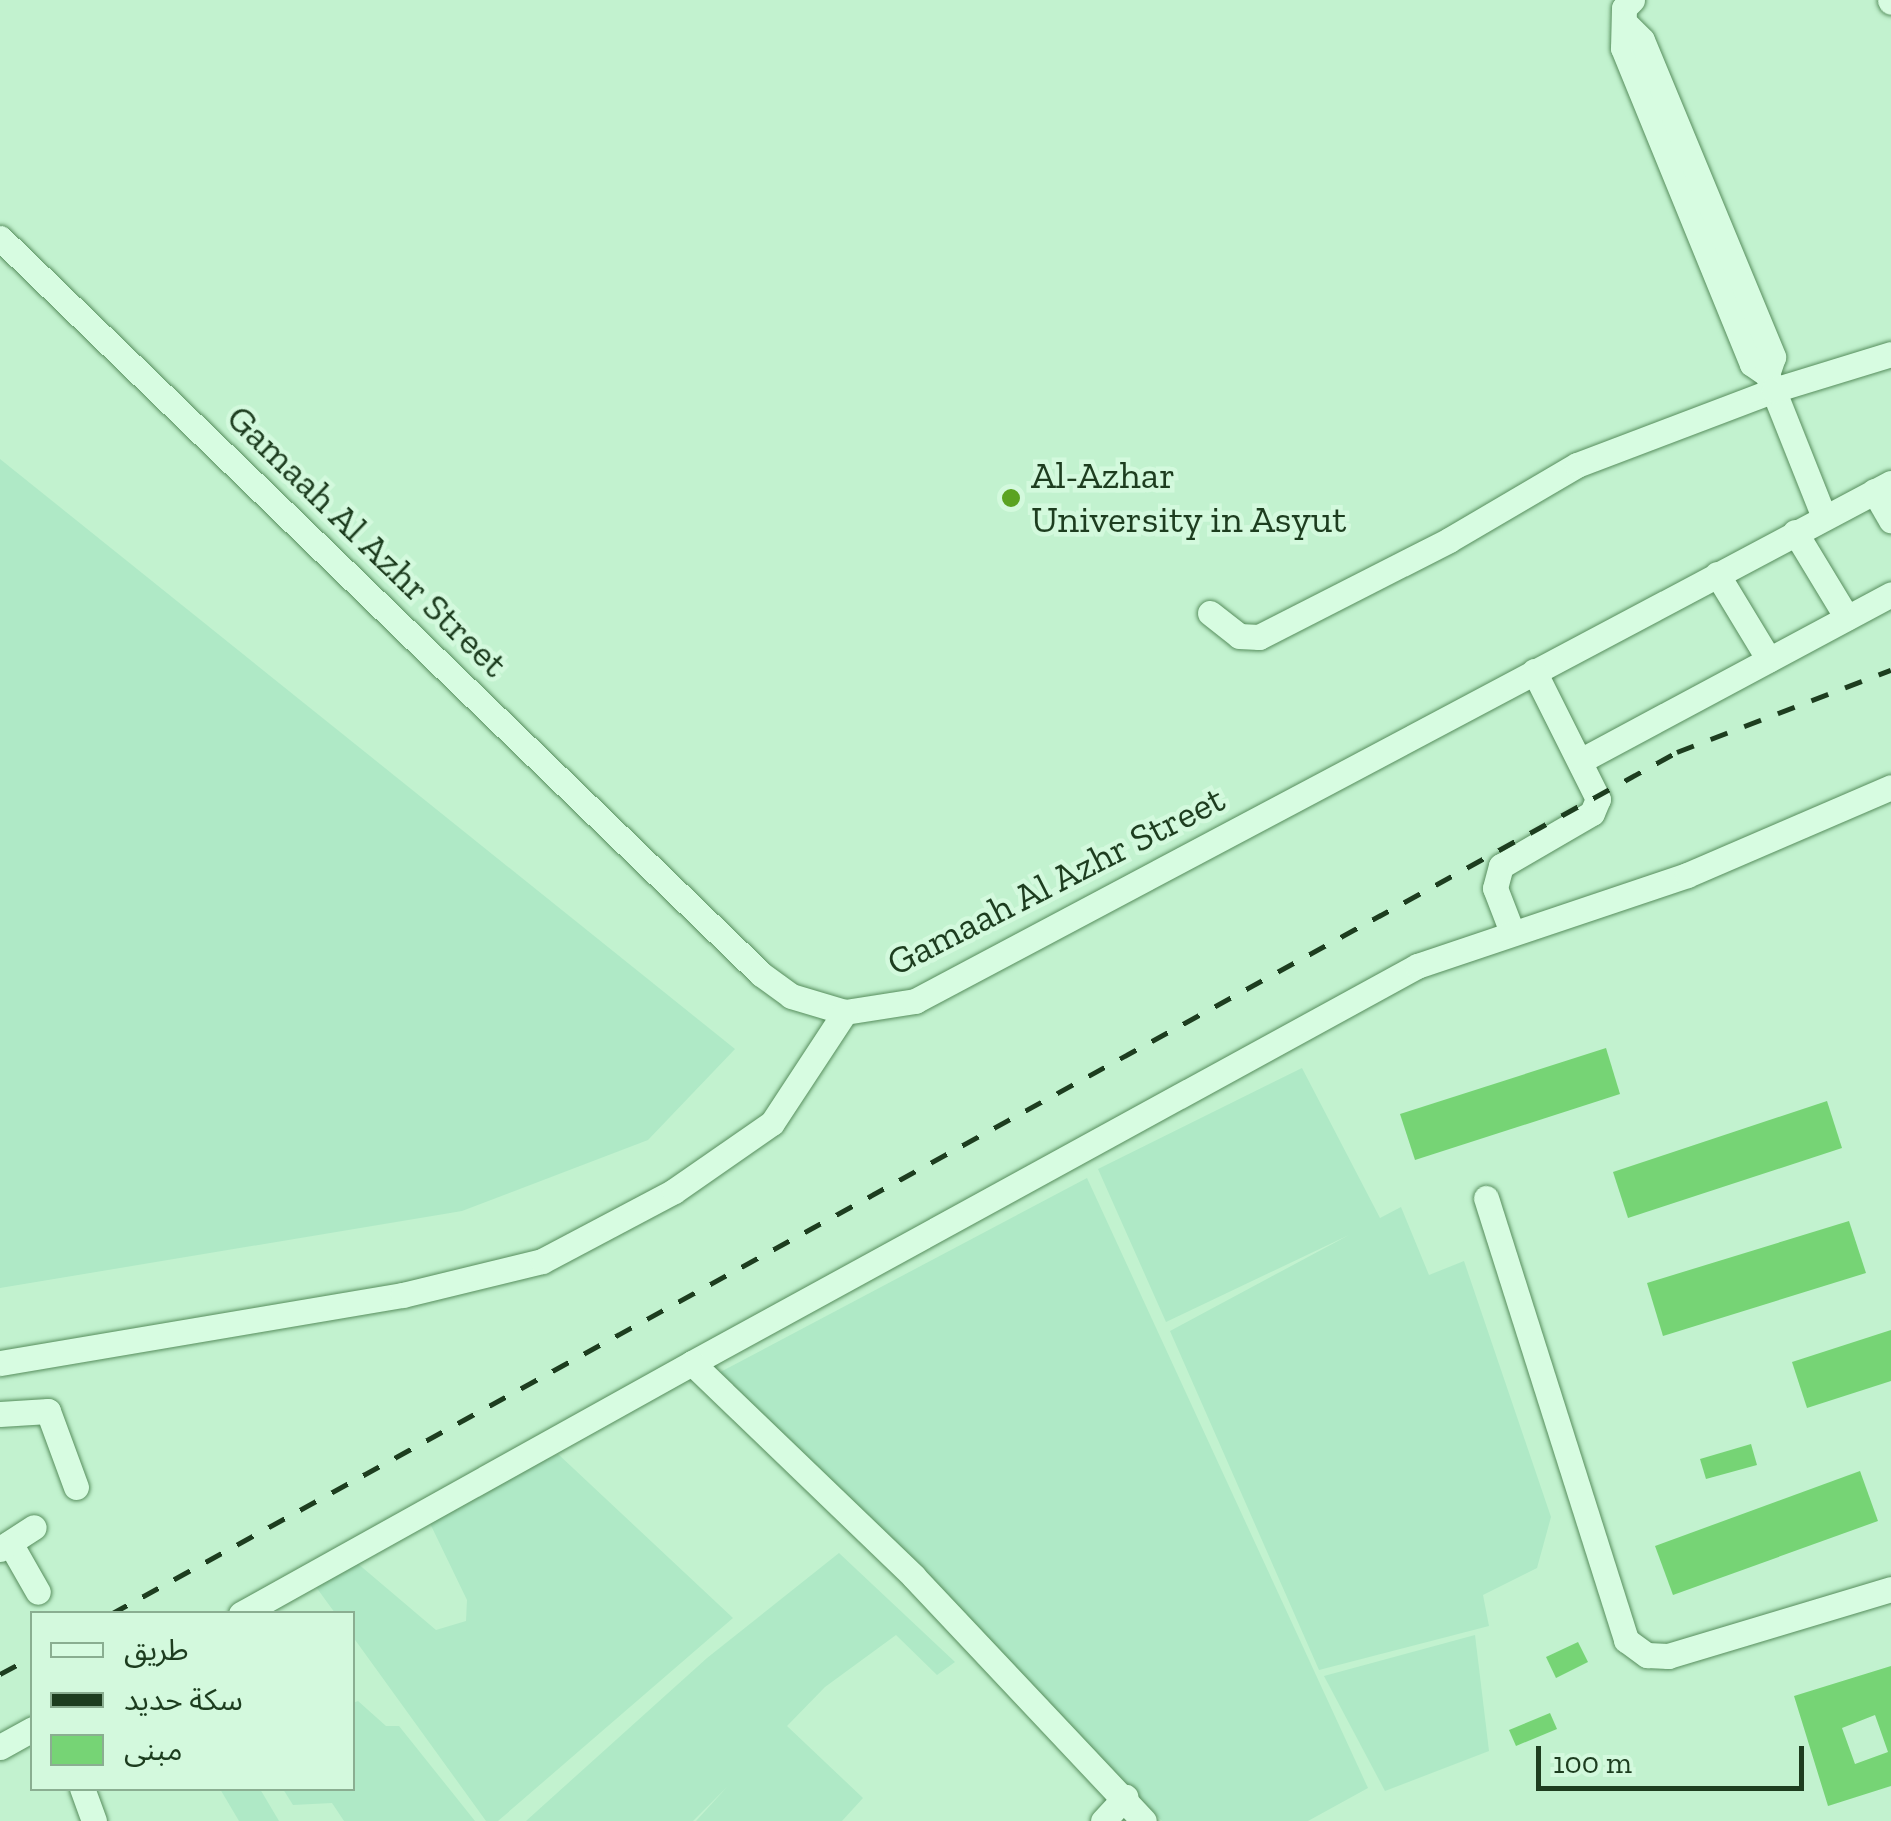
<!DOCTYPE html>
<html>
<head>
<meta charset="utf-8">
<style>
  body { margin:0 }
  #map { position:relative; width:1891px; height:1821px; overflow:hidden; background:#c2f2cf; font-family:"Zilla Slab","Noto Sans Arabic",serif }
  div>[style] { position:absolute }
  [style*='--x'] { left:calc(var(--x)*1px); top:calc(var(--y)*1px); width:calc(var(--w)*1px); rotate:calc(var(--a)*1deg) }
  .farmland>* { inset:0; background:#afe9c6 }
  .building>* { inset:0; background:#76d475 }
  .roads { filter:drop-shadow(0 0 2px #578e5d) drop-shadow(0 0 2px #578e5d) }
  .minor>* { height:25px; margin:-12.5px; padding:0 12.5px; transform-origin:12.5px; border-radius:12.5px; background:#d7fce1 }
  .rail>* { height:5px; margin-top:-2.5px; transform-origin:0; background:repeating-linear-gradient(90deg,#1d3d1f 0 18px,transparent 0 36px) }
  .dots>* { width:28px; height:28px; translate:-50% -50%; box-sizing:border-box; border:5px solid #d3f9dd; border-radius:50% }
  span { translate:-50% -50%; white-space:nowrap; text-align:center; line-height:1.15; -webkit-text-stroke:9px #d3f9dd; paint-order:stroke }
  .poi-label { font-size:38px; color:#1d3d1f }
  .left { translate:0 -50%; text-align:left }
  .street-label { font-size:38px; color:#1d3d1f }
  .legend { position:absolute; left:30px; top:1611px; width:325px; height:180px; box-sizing:border-box; background:#d3f9dd; border:2px solid #8aae91; margin:0; padding:12px 18px; list-style:none; font-size:30px; color:#1d3d1f }
  .legend li { display:flex; align-items:center; gap:20px; height:50px }
  .legend b { width:50px; border:2px solid #8aae91 }
  .scale { position:absolute; left:1536px; top:1746px; width:268px; height:45px; box-sizing:border-box; border:5px solid #1d3d1f; border-top:0; padding-left:12px; font-size:30px; line-height:35px; white-space:nowrap; color:#1d3d1f; -webkit-text-stroke:8px #d3f9dd; paint-order:stroke }
</style>
</head>
<body>
<div id="map">
  <div class="farmland">
    <div style="clip-path:polygon(0 459px,735px 1049px,648px 1140px,462px 1211px,0 1288px)"></div>
    <div style="clip-path:polygon(1302px 1068px,1380px 1218px,1401px 1207px,1429px 1275px,1464px 1261px,1551px 1517px,1537px 1568px,1483px 1595px,1489px 1626px,1319px 1670px,1170px 1331px,1349px 1235px,1166px 1322px,1098px 1169px)"></div>
    <div style="clip-path:polygon(1087px 1178px,1368px 1788px,1308px 1821px,1162px 1821px,709px 1378px)"></div>
    <div style="clip-path:polygon(558px 1454px,733px 1618px,498px 1821px,486px 1821px,353px 1637px,352px 1614px,335px 1613px,316px 1587px,350px 1557px,436px 1630px,466px 1621px,467px 1600px,424px 1511px)"></div>
    <div style="clip-path:polygon(839px 1553px,955px 1662px,937px 1675px,896px 1635px,825px 1687px,787px 1726px,863px 1798px,842px 1821px,696px 1821px,727px 1787px,693px 1821px,526px 1821px,707px 1658px)"></div>
    <div style="clip-path:polygon(1475px 1635px,1489px 1751px,1385px 1791px,1324px 1676px)"></div>
    <div style="clip-path:polygon(358px 1701px,386px 1726px,399px 1726px,475px 1821px,344px 1821px,332px 1803px,293px 1805px,283px 1789px,352px 1788px,353px 1703px)"></div>
    <div style="clip-path:polygon(220px 1789px,260px 1789px,279px 1821px,239px 1821px)"></div>
  </div>
  <div class="building">
    <div style="clip-path:polygon(1606px 1048px,1620px 1094px,1415px 1160px,1400px 1114px)"></div>
    <div style="clip-path:polygon(1827px 1101px,1842px 1148px,1628px 1218px,1613px 1172px)"></div>
    <div style="clip-path:polygon(1849px 1221px,1866px 1273px,1663px 1336px,1647px 1283px)"></div>
    <div style="clip-path:polygon(1891px 1330px,1891px 1381px,1807px 1408px,1792px 1362px)"></div>
    <div style="clip-path:polygon(1751px 1444px,1757px 1465px,1706px 1479px,1700px 1459px)"></div>
    <div style="clip-path:polygon(1860px 1471px,1878px 1521px,1673px 1595px,1655px 1546px)"></div>
    <div style="clip-path:polygon(1578px 1642px,1588px 1662px,1556px 1678px,1546px 1657px)"></div>
    <div style="clip-path:polygon(evenodd,1891px 1666px,1891px 1786px,1828px 1806px,1794px 1696px,1891px 1666px,1875px 1715px,1888px 1752px,1855px 1764px,1842px 1728px,1875px 1715px)"></div>
    <div style="clip-path:polygon(1550px 1713px,1557px 1729px,1516px 1746px,1509px 1730px)"></div>
  </div>
  <div class="roads">
    <div class="minor">
      <div style="--x:1632;--y:0;--w:11;--a:135"></div>
      <div style="--x:1624;--y:8;--w:40;--a:91.4"></div>
      <div style="--x:1623;--y:48;--w:341;--a:67.8"></div>
      <div style="--x:1752;--y:364;--w:18;--a:34"></div>
      <div style="--x:1767;--y:374;--w:154;--a:68.3"></div>
      <div style="--x:1890;--y:0;--w:2;--a:63"></div>
      <div style="--x:1624;--y:22;--w:25;--a:45"></div>
      <div style="--x:1642;--y:40;--w:343;--a:67.5"></div>
      <div style="--x:1773;--y:357;--w:18;--a:109"></div>
      <div style="--x:0;--y:238;--w:1059;--a:44.04"></div>
      <div style="--x:761;--y:974;--w:37;--a:36"></div>
      <div style="--x:791;--y:996;--w:56;--a:16.5"></div>
      <div style="--x:845;--y:1012;--w:71;--a:-8.9"></div>
      <div style="--x:915;--y:1001;--w:1105;--a:-27.96"></div>
      <div style="--x:1874;--y:491;--w:34;--a:60"></div>
      <div style="--x:1795;--y:532;--w:100;--a:58.8"></div>
      <div style="--x:1717;--y:574;--w:100;--a:58.8"></div>
      <div style="--x:1210;--y:613;--w:37;--a:38"></div>
      <div style="--x:1239;--y:636;--w:20;--a:3"></div>
      <div style="--x:1259;--y:637;--w:213;--a:-27"></div>
      <div style="--x:1449;--y:540;--w:148;--a:-30.4"></div>
      <div style="--x:1577;--y:465;--w:211;--a:-20.8"></div>
      <div style="--x:1774;--y:390;--w:122;--a:-17.1"></div>
      <div style="--x:1580;--y:761;--w:353;--a:-28.2"></div>
      <div style="--x:1512;--y:932;--w:47;--a:-111.1"></div>
      <div style="--x:1495;--y:888;--w:23;--a:-75"></div>
      <div style="--x:1501;--y:866;--w:105;--a:-30.2"></div>
      <div style="--x:1592;--y:813;--w:15;--a:-67"></div>
      <div style="--x:1598;--y:799;--w:143;--a:-116.6"></div>
      <div style="--x:1486;--y:1198;--w:464;--a:72.4"></div>
      <div style="--x:1626;--y:1640;--w:26;--a:36"></div>
      <div style="--x:1647;--y:1655;--w:21;--a:3"></div>
      <div style="--x:1668;--y:1656;--w:233;--a:-16.7"></div>
      <div style="--x:0;--y:1363;--w:409;--a:-9.6"></div>
      <div style="--x:403;--y:1295;--w:143;--a:-13.7"></div>
      <div style="--x:542;--y:1261;--w:149;--a:-27.9"></div>
      <div style="--x:674;--y:1191;--w:119;--a:-34.8"></div>
      <div style="--x:772;--y:1123;--w:133;--a:-56.7"></div>
      <div style="--x:692;--y:1363;--w:827;--a:-28.7"></div>
      <div style="--x:1417;--y:966;--w:285;--a:-18.6"></div>
      <div style="--x:1687;--y:875;--w:222;--a:-23.3"></div>
      <div style="--x:0;--y:1414;--w:48;--a:-3.6"></div>
      <div style="--x:48;--y:1411;--w:81;--a:69.8"></div>
      <div style="--x:10;--y:1543;--w:56;--a:60.3"></div>
      <div style="--x:0;--y:1549;--w:40;--a:-32.9"></div>
      <div style="--x:241;--y:1614;--w:516;--a:-29.1"></div>
      <div style="--x:692;--y:1363;--w:308;--a:43.9"></div>
      <div style="--x:914;--y:1577;--w:335;--a:46.7"></div>
      <div style="--x:0;--y:1747;--w:37;--a:-29"></div>
      <div style="--x:82;--y:1788;--w:35;--a:70"></div>
      <div style="--x:1103;--y:1821;--w:33;--a:-47"></div>
    </div>
  </div>
  <div class="rail">
    <div style="--x:111;--y:1614;--w:1788;--a:-28.83"></div>
    <div style="--x:1677;--y:752;--w:229;--a:-21"></div>
    <div style="--x:0;--y:1674;--w:36;--a:-28"></div>
  </div>
  <div class="dots">
    <div style="left:1011px;top:498px;background:#5aa321"></div>
  </div>
  <div class="poi-label">
    <span class="left" style="left:1031px;top:498px">Al-Azhar<br>University in Asyut</span>
  </div>
  <div class="street-label">
    <span style="left:367px;top:541px;rotate:44deg">Gamaah Al Azhr Street</span>
    <span style="left:1056px;top:881px;rotate:-27deg">Gamaah Al Azhr Street</span>
  </div>
  <ul class="legend">
  <li><b style="height:12px;background:#d7fce1"></b>طريق</li>
  <li><b style="height:12px;background:#1d3d1f"></b>سكة حديد</li>
  <li><b style="height:28px;background:#76d475"></b>مبنى</li>
  </ul>
  <div class="scale">100 m</div>
</div>
</body>
</html>
